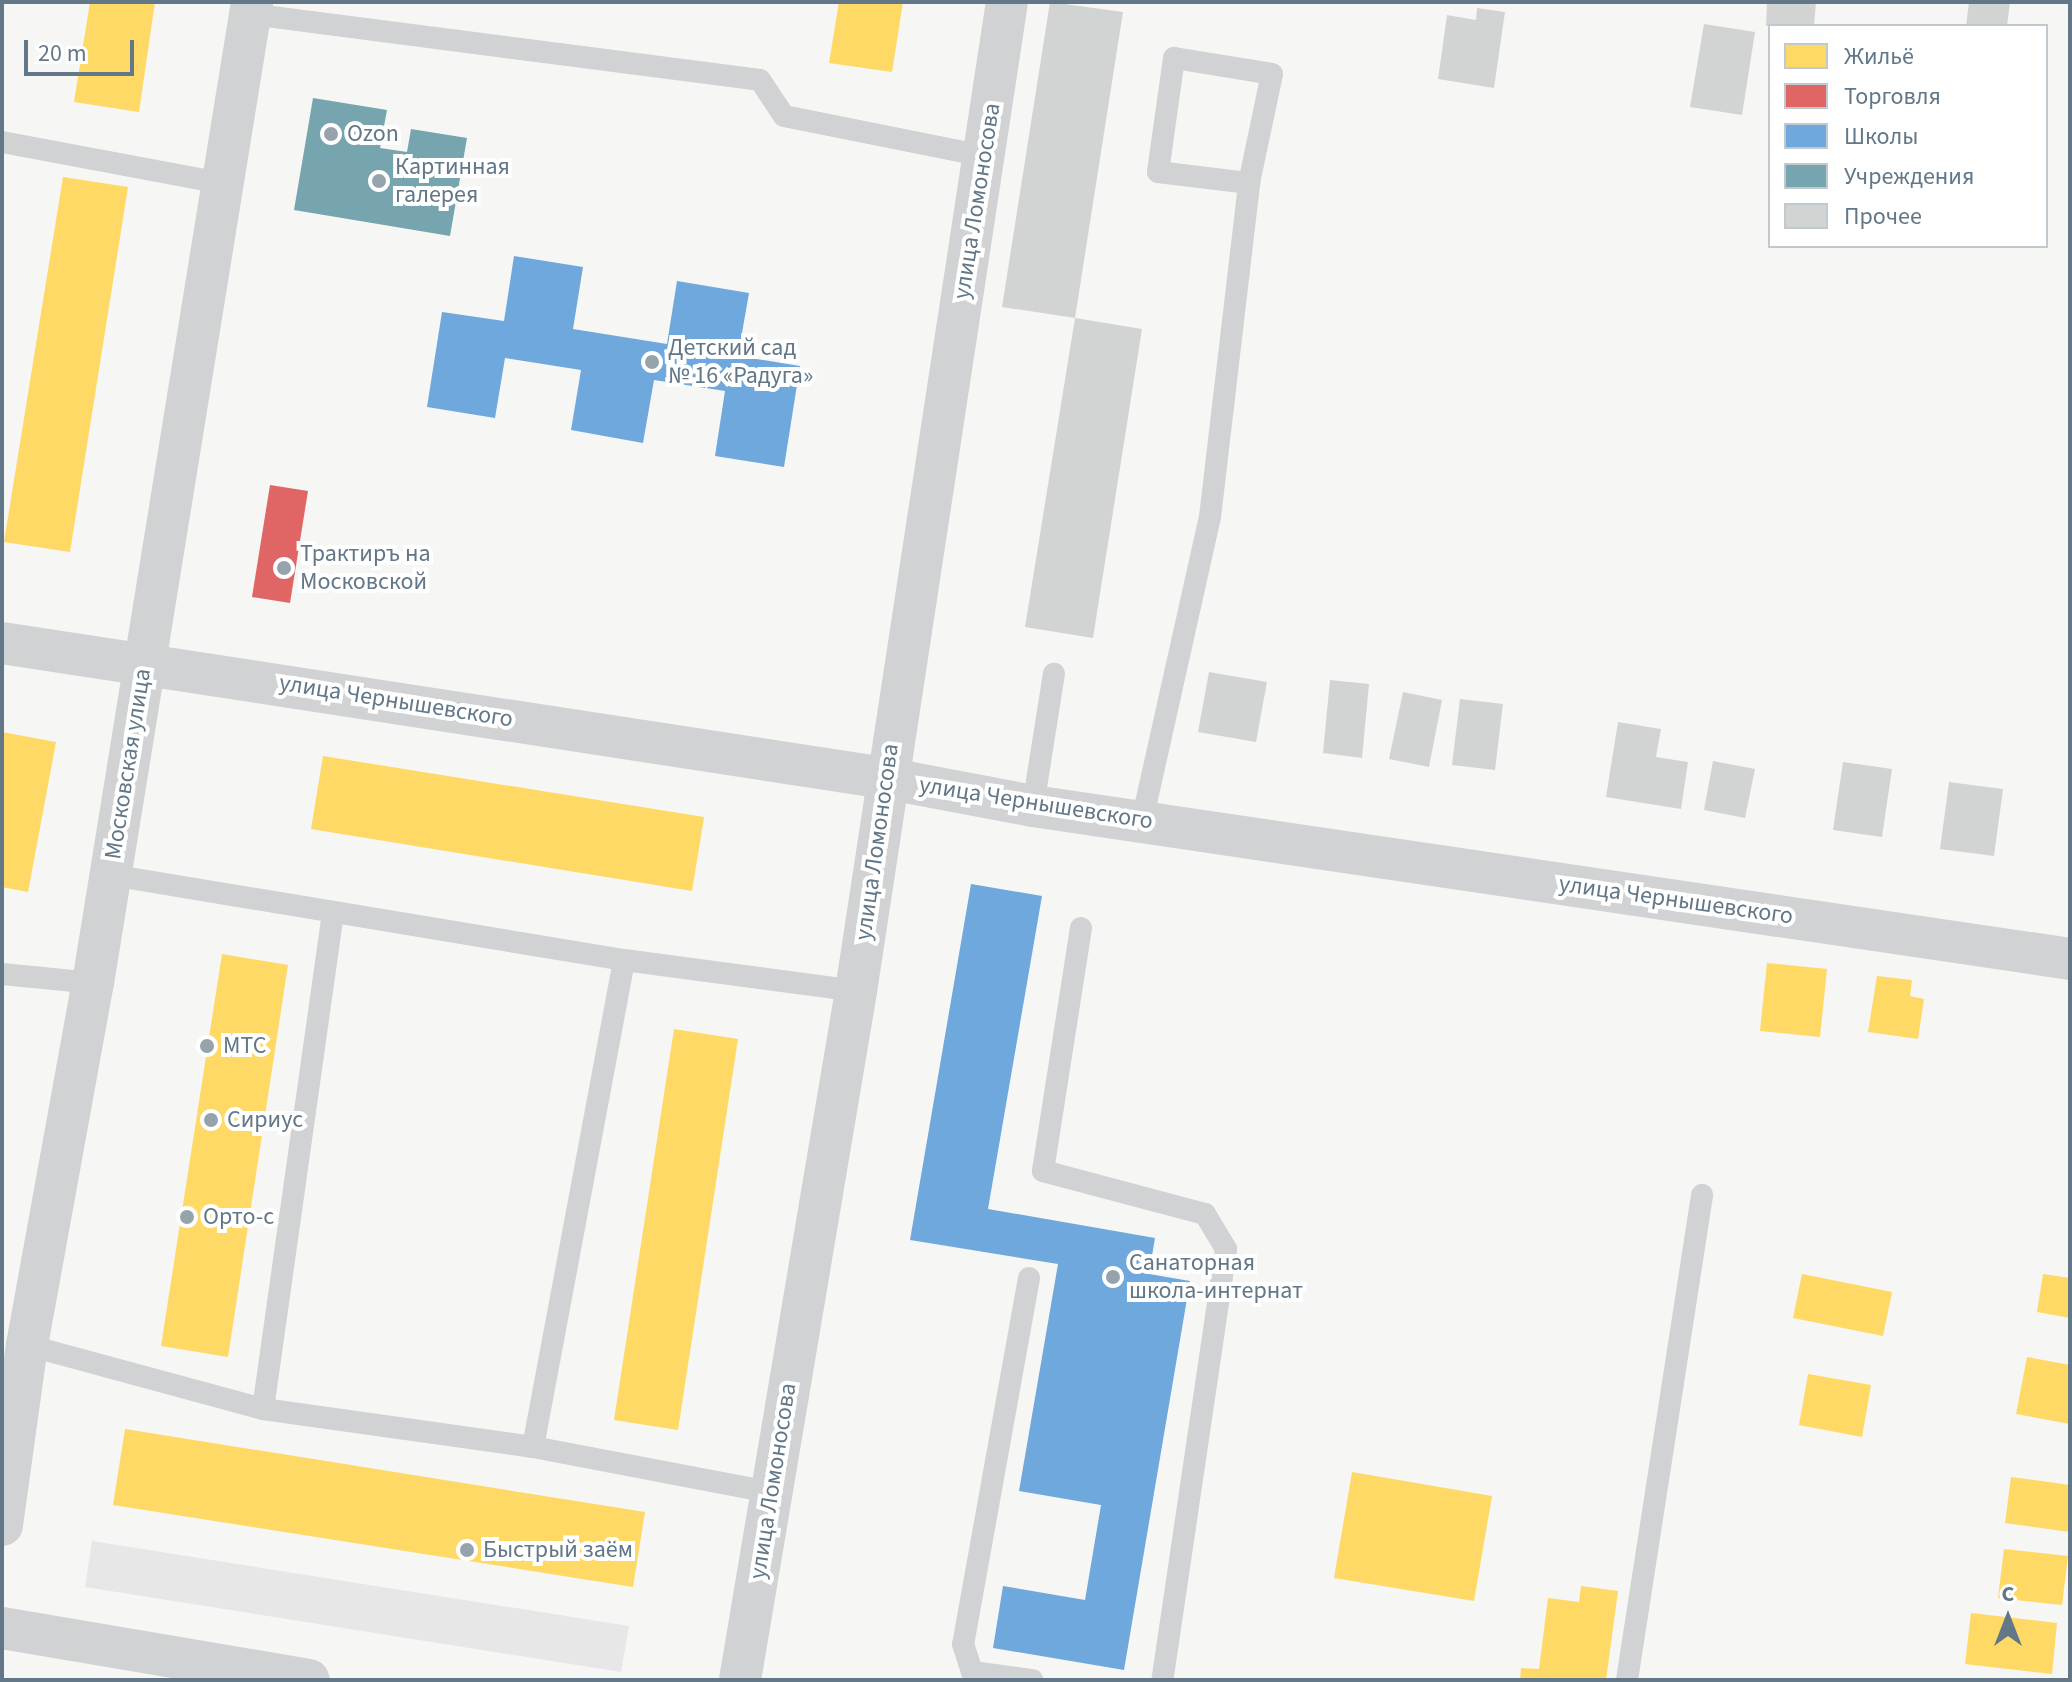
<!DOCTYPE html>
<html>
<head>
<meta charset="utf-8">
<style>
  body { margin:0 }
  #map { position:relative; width:2072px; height:1682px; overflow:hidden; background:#f6f6f4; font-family:"Source Sans 3",sans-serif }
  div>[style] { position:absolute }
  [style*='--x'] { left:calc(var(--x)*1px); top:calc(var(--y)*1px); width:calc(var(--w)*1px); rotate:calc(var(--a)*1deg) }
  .built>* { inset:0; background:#e6e7e6 }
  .homes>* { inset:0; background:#ffd966 }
  .shops>* { inset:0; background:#e06666 }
  .schools>* { inset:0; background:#6fa8dc }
  .public>* { inset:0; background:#76a5af }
  .building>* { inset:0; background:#d2d4d4 }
  .lane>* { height:22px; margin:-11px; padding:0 11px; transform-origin:11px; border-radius:11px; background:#d1d2d3 }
  .street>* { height:42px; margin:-21px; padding:0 21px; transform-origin:21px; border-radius:21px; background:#d1d2d3 }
  .dots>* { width:22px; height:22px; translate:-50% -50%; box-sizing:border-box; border:4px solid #fff; border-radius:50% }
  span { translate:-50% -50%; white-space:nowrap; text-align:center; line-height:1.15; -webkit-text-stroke:8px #fff; paint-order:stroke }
  .poi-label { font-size:24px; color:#627787 }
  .left { translate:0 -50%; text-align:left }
  .street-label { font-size:24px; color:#627787 }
  .frame { position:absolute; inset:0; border:4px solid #627787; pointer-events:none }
  .legend { position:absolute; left:1768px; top:24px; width:280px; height:224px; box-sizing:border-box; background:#fff; border:2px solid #c0c9cf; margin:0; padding:10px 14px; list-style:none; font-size:24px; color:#627787 }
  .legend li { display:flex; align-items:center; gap:16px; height:40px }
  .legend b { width:40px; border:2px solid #c0c9cf }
  .north { position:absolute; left:1968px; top:1578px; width:80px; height:80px; -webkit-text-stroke:6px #fff; paint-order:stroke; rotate:0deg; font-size:22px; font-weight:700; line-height:32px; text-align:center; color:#627787 }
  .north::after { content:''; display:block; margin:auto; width:28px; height:36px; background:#627787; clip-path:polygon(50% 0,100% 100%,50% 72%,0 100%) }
  .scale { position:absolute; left:24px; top:40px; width:110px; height:36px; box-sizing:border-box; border:4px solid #627787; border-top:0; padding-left:10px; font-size:24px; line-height:28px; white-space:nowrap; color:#627787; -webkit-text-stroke:6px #fff; paint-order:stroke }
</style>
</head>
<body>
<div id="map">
  <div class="built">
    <div style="clip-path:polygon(92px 1541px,629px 1626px,621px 1672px,85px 1587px)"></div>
  </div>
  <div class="homes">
    <div style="clip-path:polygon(90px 2px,155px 2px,139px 112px,74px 102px)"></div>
    <div style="clip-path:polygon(839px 2px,903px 2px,892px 72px,829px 63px)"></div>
    <div style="clip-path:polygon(63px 177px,128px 187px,70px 552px,4px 542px)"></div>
    <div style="clip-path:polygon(2px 732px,56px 742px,28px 892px,2px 887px)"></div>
    <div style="clip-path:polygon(323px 756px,704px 817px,692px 891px,311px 829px)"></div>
    <div style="clip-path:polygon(222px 954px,288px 965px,228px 1357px,161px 1346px)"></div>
    <div style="clip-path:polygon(1767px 963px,1827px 969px,1820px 1037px,1760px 1031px)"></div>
    <div style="clip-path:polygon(1877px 976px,1912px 980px,1910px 996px,1924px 999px,1918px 1039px,1868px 1032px)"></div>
    <div style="clip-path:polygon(674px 1029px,738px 1039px,678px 1430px,614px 1420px)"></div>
    <div style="clip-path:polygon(1802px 1274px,1892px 1292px,1883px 1336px,1793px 1318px)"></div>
    <div style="clip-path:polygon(2043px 1274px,2070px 1278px,2070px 1318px,2037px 1312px)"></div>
    <div style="clip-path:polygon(2027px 1357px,2070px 1365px,2070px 1424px,2016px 1414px)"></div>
    <div style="clip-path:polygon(1808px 1374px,1871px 1385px,1862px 1437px,1799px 1425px)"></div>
    <div style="clip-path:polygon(125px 1429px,645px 1512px,633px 1587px,113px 1505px)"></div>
    <div style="clip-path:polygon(1352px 1472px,1492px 1496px,1474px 1601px,1334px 1578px)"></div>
    <div style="clip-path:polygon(2011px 1477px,2070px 1485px,2070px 1532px,2005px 1523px)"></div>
    <div style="clip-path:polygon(2004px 1549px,2068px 1556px,2062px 1605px,1998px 1598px)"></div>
    <div style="clip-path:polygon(1581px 1586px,1618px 1591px,1606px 1680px,1520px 1680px,1521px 1668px,1539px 1669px,1548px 1598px,1579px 1602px)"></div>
    <div style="clip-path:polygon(1971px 1613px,2057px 1623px,2052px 1674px,1965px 1664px)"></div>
  </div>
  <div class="shops">
    <div style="clip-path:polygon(270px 485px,308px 491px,290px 603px,252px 597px)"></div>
  </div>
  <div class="schools">
    <div style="clip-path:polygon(514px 256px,583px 267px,573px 329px,667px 344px,677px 281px,749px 293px,738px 356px,800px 366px,784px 467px,715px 456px,725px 391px,654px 380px,643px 443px,571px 430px,581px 370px,505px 358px,495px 418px,427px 407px,442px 312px,504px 321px)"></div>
    <div style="clip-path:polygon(971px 884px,1042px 896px,988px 1209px,1155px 1238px,1149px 1274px,1190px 1281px,1124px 1670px,993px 1648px,1003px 1586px,1085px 1600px,1101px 1505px,1019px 1491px,1058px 1264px,910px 1240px)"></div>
  </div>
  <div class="public">
    <div style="clip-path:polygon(313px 98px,387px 110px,380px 148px,407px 152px,411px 129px,467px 138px,450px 236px,294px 210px)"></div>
  </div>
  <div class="building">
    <div style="clip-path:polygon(1050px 2px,1123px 12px,1075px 318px,1142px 329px,1093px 638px,1025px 627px,1075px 318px,1002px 307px)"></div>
    <div style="clip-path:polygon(1767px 2px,1816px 2px,1814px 26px,1766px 26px)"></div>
    <div style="clip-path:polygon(1969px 2px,2010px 2px,2007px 26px,1966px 26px)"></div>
    <div style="clip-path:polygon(1477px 8px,1505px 12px,1494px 88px,1438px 79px,1447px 15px,1476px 20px)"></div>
    <div style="clip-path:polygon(1704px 24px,1755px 32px,1742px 115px,1690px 107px)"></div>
    <div style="clip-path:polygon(1209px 672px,1267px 682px,1256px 742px,1198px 732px)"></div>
    <div style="clip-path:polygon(1330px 680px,1369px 684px,1362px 758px,1323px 753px)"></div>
    <div style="clip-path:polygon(1403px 692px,1442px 700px,1429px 767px,1389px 759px)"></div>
    <div style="clip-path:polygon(1460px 699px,1503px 704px,1495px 770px,1452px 765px)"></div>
    <div style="clip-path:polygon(1618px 722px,1661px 729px,1656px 757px,1688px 762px,1681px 809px,1606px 797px)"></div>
    <div style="clip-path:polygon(1713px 761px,1755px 769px,1745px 818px,1704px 810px)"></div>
    <div style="clip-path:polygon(1843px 762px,1892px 769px,1882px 837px,1833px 830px)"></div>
    <div style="clip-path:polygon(1949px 782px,2003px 789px,1994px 856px,1940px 849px)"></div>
  </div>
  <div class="lane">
    <div style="--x:250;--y:14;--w:514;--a:7.37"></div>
    <div style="--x:760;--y:80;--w:43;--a:56.3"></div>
    <div style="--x:784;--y:116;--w:205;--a:11.3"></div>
    <div style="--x:2;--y:142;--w:224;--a:10.6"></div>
    <div style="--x:1033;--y:806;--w:134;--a:-81"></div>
    <div style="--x:1142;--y:821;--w:312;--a:-77.4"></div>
    <div style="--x:1210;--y:517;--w:336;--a:-83.3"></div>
    <div style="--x:1249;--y:183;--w:111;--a:-78.1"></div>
    <div style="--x:1272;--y:74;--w:99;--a:-170.7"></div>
    <div style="--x:1174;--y:58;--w:115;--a:98"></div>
    <div style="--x:1158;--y:172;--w:92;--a:6.9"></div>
    <div style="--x:111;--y:875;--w:520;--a:9.41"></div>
    <div style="--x:1081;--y:928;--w:246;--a:98.9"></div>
    <div style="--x:1043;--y:1171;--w:168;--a:14.9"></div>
    <div style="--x:1205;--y:1214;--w:41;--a:59"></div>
    <div style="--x:1226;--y:1249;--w:436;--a:98.4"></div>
    <div style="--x:2;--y:974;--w:91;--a:5.6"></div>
    <div style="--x:1029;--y:1278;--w:372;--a:100.2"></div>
    <div style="--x:963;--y:1644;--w:29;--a:72"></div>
    <div style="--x:972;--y:1672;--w:61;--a:7.6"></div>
    <div style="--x:27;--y:1345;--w:245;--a:15.2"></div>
    <div style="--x:263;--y:1409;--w:501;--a:-81.97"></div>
    <div style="--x:263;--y:1409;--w:273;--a:8"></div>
    <div style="--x:533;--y:1447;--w:241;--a:10.8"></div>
    <div style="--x:533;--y:1447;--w:495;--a:-79.4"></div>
    <div style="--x:624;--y:960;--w:234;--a:7.6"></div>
    <div style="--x:1627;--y:1680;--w:491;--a:-81.2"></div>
  </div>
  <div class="street">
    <div style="--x:2;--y:643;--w:893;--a:8.69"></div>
    <div style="--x:885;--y:778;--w:151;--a:10.7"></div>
    <div style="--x:1033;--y:806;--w:1048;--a:8.39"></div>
    <div style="--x:2;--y:1525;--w:182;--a:-82.1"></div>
    <div style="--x:27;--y:1345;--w:368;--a:-79.7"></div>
    <div style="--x:93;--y:983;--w:994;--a:-80.79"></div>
    <div style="--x:2;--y:1628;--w:311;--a:9.6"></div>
    <div style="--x:740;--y:1680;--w:699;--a:-80.44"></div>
    <div style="--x:856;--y:991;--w:1000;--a:-81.32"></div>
  </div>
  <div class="dots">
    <div style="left:331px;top:134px;background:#96a3ad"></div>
    <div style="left:379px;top:181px;background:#96a3ad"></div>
    <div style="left:652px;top:362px;background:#96a3ad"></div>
    <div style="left:284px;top:568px;background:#96a3ad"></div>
    <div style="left:207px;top:1046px;background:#96a3ad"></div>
    <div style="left:211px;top:1120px;background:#96a3ad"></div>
    <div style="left:187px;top:1217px;background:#96a3ad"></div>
    <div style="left:1113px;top:1277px;background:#96a3ad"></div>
    <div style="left:467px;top:1550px;background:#96a3ad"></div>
  </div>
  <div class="poi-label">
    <span class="left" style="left:347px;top:134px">Ozon</span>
    <span class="left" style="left:395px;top:181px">Картинная<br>галерея</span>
    <span class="left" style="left:668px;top:362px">Детский сад<br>№ 16 «Радуга»</span>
    <span class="left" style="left:300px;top:568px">Трактиръ на<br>Московской</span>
    <span class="left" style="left:223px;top:1046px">МТС</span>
    <span class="left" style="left:227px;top:1120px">Сириус</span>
    <span class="left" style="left:203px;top:1217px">Орто-с</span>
    <span class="left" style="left:1129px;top:1277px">Санаторная<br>школа-интернат</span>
    <span class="left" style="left:483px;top:1550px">Быстрый заём</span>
  </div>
  <div class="street-label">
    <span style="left:977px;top:201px;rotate:-81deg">улица Ломоносова</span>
    <span style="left:396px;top:701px;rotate:9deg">улица Чернышевского</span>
    <span style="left:128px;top:764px;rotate:-81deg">Московская улица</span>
    <span style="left:1036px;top:803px;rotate:9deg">улица Чернышевского</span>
    <span style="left:877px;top:842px;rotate:-82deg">улица Ломоносова</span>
    <span style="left:1676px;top:900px;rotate:8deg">улица Чернышевского</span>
    <span style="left:773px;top:1481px;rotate:-81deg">улица Ломоносова</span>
  </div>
  <div class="frame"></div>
  <ul class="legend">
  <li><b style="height:22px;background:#ffd966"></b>Жильё</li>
  <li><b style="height:22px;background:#e06666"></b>Торговля</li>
  <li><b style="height:22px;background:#6fa8dc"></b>Школы</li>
  <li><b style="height:22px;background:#76a5af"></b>Учреждения</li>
  <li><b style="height:22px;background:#d2d4d4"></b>Прочее</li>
  </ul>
  <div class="north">С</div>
  <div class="scale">20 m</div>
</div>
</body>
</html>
